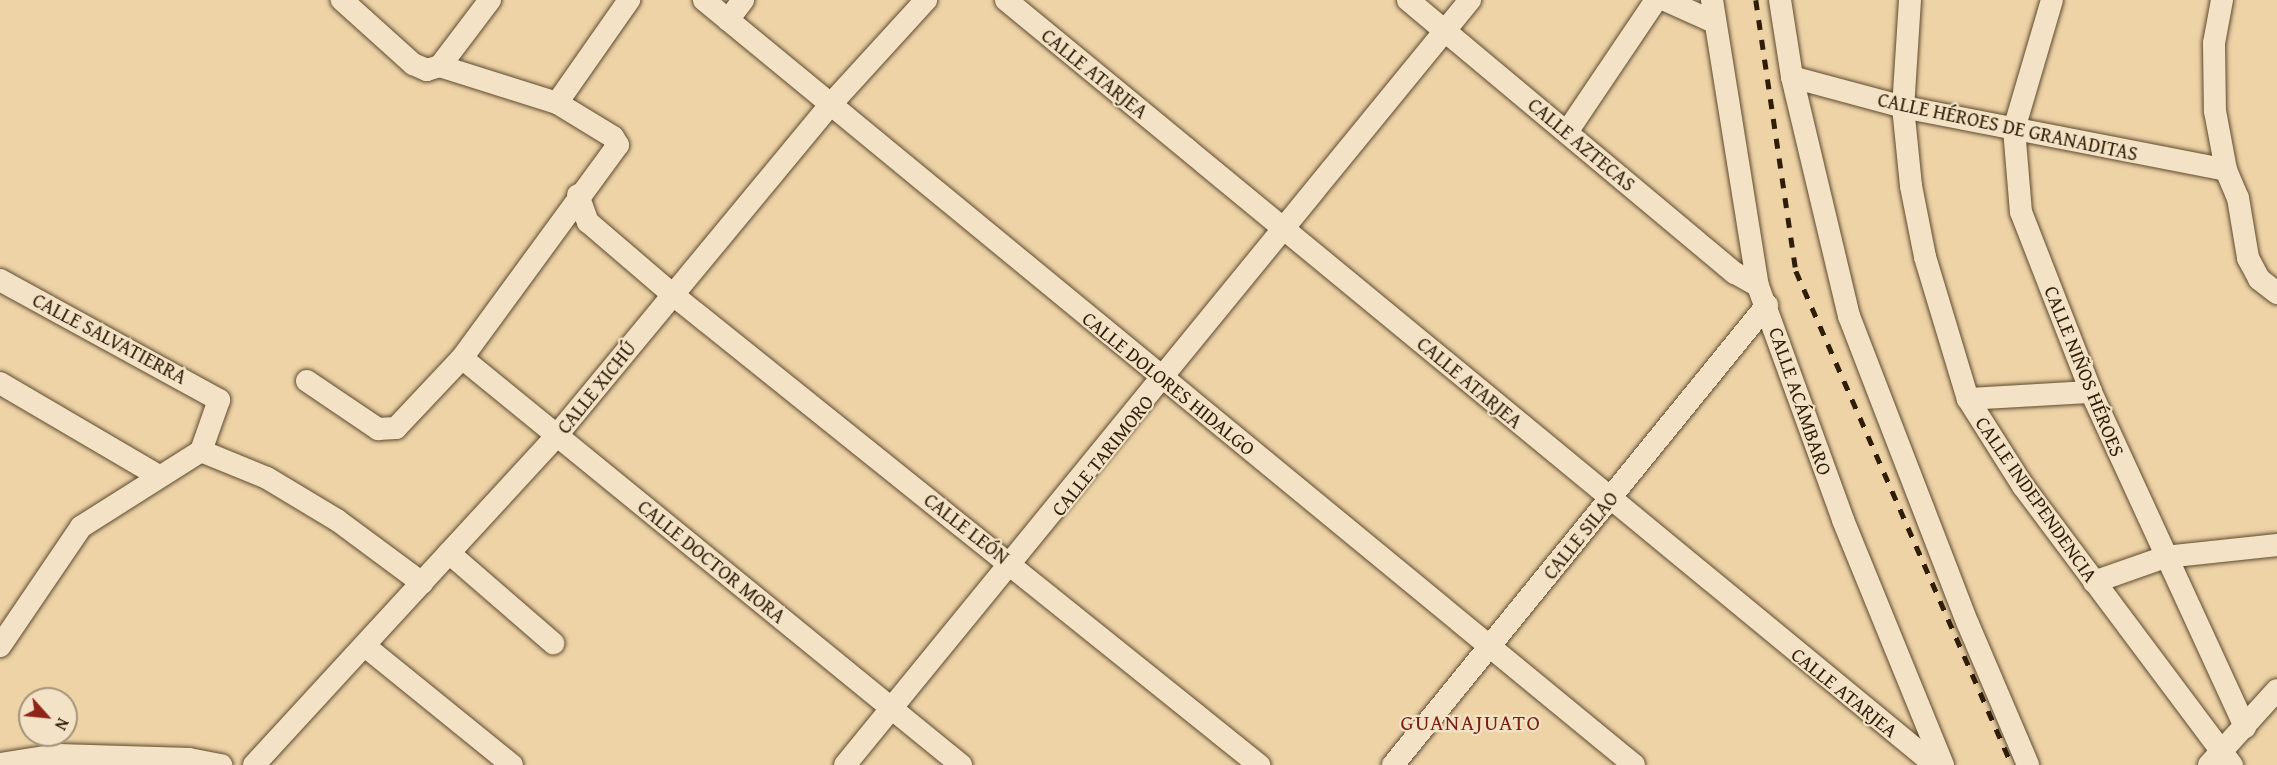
<!DOCTYPE html>
<html>
<head>
<meta charset="utf-8">
<style>
  body { margin:0 }
  #map { position:relative; width:2277px; height:765px; overflow:hidden; background:#edd3a6; font-family:"Gentium Book Plus",serif }
  div>[style] { position:absolute }
  [style*='--x'] { left:calc(var(--x)*1px); top:calc(var(--y)*1px); width:calc(var(--w)*1px); rotate:calc(var(--a)*1deg) }
  .roads { filter:drop-shadow(0 0 2px #5f4a30) drop-shadow(0 0 2px #5f4a30) }
  .street>* { height:22px; margin:-11px; padding:0 11px; transform-origin:11px; border-radius:11px; background:#f3e2c5 }
  .rail>* { height:4.5px; margin-top:-2.25px; transform-origin:0; background:repeating-linear-gradient(90deg,#301d08 0 10px,transparent 0 20px) }
  span { translate:-50% -50%; white-space:nowrap; text-align:center; line-height:1.15; -webkit-text-stroke:4.5px #f3e2c5; paint-order:stroke }
  .street-label { font-size:20px; color:#301d08 }
  .quarter-label { font-size:22px; color:#7a1f14; letter-spacing:1.5px }
  .north { position:absolute; left:18px; top:687px; width:60px; height:60px; box-sizing:border-box; background:#f3e2c5; border:2px solid #a59379; border-radius:50%; rotate:117deg; font-size:16px; font-weight:700; line-height:24px; text-align:center; color:#301d08 }
  .north::after { content:''; display:block; margin:auto; width:21px; height:27px; background:#8f2418; clip-path:polygon(50% 0,100% 100%,50% 72%,0 100%) }
</style>
</head>
<body>
<div id="map">
  <div class="roads">
    <div class="street">
      <div style="--x:704;--y:0;--w:1204;--a:39.44"></div>
      <div style="--x:1006;--y:0;--w:1203;--a:39.47"></div>
      <div style="--x:1408;--y:0;--w:426;--a:39.9"></div>
      <div style="--x:1735;--y:273;--w:26;--a:29"></div>
      <div style="--x:1665;--y:0;--w:54;--a:24.2"></div>
      <div style="--x:1712;--y:0;--w:290;--a:80.9"></div>
      <div style="--x:1758;--y:286;--w:249;--a:70"></div>
      <div style="--x:1843;--y:520;--w:265;--a:67.8"></div>
      <div style="--x:1780;--y:0;--w:78;--a:81.1"></div>
      <div style="--x:1792;--y:77;--w:246;--a:76.6"></div>
      <div style="--x:1849;--y:316;--w:330;--a:68.9"></div>
      <div style="--x:1968;--y:624;--w:153;--a:66.9"></div>
      <div style="--x:1910;--y:0;--w:107;--a:93.7"></div>
      <div style="--x:1903;--y:107;--w:79;--a:84.2"></div>
      <div style="--x:1911;--y:186;--w:72;--a:78.8"></div>
      <div style="--x:1925;--y:257;--w:148;--a:73.2"></div>
      <div style="--x:1968;--y:399;--w:103;--a:57.7"></div>
      <div style="--x:2023;--y:486;--w:349;--a:53.2"></div>
      <div style="--x:2052;--y:0;--w:134;--a:106.4"></div>
      <div style="--x:2014;--y:129;--w:83;--a:85.2"></div>
      <div style="--x:2021;--y:212;--w:193;--a:68.7"></div>
      <div style="--x:2091;--y:392;--w:369;--a:65.3"></div>
      <div style="--x:2222;--y:0;--w:44;--a:100.5"></div>
      <div style="--x:2214;--y:43;--w:68;--a:89.2"></div>
      <div style="--x:2215;--y:111;--w:60;--a:79.4"></div>
      <div style="--x:2226;--y:170;--w:30;--a:67"></div>
      <div style="--x:2238;--y:198;--w:61;--a:80.5"></div>
      <div style="--x:2248;--y:258;--w:24;--a:62"></div>
      <div style="--x:2259;--y:279;--w:23;--a:38"></div>
      <div style="--x:728;--y:20;--w:25;--a:-53"></div>
      <div style="--x:440;--y:66;--w:83;--a:-52.9"></div>
      <div style="--x:1792;--y:77;--w:115;--a:15.1"></div>
      <div style="--x:1903;--y:107;--w:329;--a:11"></div>
      <div style="--x:557;--y:103;--w:126;--a:-55"></div>
      <div style="--x:1567;--y:132;--w:159;--a:-56"></div>
      <div style="--x:578;--y:195;--w:29;--a:70"></div>
      <div style="--x:588;--y:222;--w:111;--a:40.6"></div>
      <div style="--x:672;--y:294;--w:753;--a:38.74"></div>
      <div style="--x:0;--y:280;--w:250;--a:28.7"></div>
      <div style="--x:219;--y:400;--w:54;--a:109.4"></div>
      <div style="--x:201;--y:451;--w:142;--a:147.7"></div>
      <div style="--x:81;--y:527;--w:144;--a:124.2"></div>
      <div style="--x:462;--y:358;--w:644;--a:39.2"></div>
      <div style="--x:307;--y:381;--w:86;--a:34.1"></div>
      <div style="--x:378;--y:429;--w:18;--a:-3"></div>
      <div style="--x:396;--y:428;--w:96;--a:-46.7"></div>
      <div style="--x:462;--y:358;--w:264;--a:-53.8"></div>
      <div style="--x:618;--y:145;--w:9;--a:-122"></div>
      <div style="--x:613;--y:137;--w:66;--a:-148.7"></div>
      <div style="--x:557;--y:103;--w:123;--a:-162.5"></div>
      <div style="--x:440;--y:66;--w:14;--a:163"></div>
      <div style="--x:427;--y:70;--w:15;--a:-157"></div>
      <div style="--x:413;--y:64;--w:96;--a:-138"></div>
      <div style="--x:0;--y:383;--w:182;--a:30.4"></div>
      <div style="--x:1968;--y:399;--w:123;--a:-3.3"></div>
      <div style="--x:201;--y:451;--w:71;--a:22.2"></div>
      <div style="--x:267;--y:478;--w:82;--a:31"></div>
      <div style="--x:337;--y:520;--w:106;--a:36.5"></div>
      <div style="--x:449;--y:553;--w:138;--a:40.9"></div>
      <div style="--x:2094;--y:582;--w:75;--a:-19.4"></div>
      <div style="--x:2165;--y:557;--w:113;--a:-6.1"></div>
      <div style="--x:365;--y:646;--w:189;--a:39"></div>
      <div style="--x:0;--y:764;--w:59;--a:-8.8"></div>
      <div style="--x:58;--y:755;--w:131;--a:1.7"></div>
      <div style="--x:189;--y:759;--w:33;--a:11"></div>
      <div style="--x:254;--y:765;--w:448;--a:-47.4"></div>
      <div style="--x:557;--y:435;--w:430;--a:-50.4"></div>
      <div style="--x:831;--y:104;--w:141;--a:-47.6"></div>
      <div style="--x:845;--y:765;--w:988;--a:-50.75"></div>
      <div style="--x:1393;--y:765;--w:593;--a:-50.89"></div>
      <div style="--x:2209;--y:765;--w:101;--a:-47.8"></div>
    </div>
  </div>
  <div class="rail">
    <div style="--x:1756;--y:0;--w:274;--a:81.6"></div>
    <div style="--x:1796;--y:271;--w:539;--a:66.38"></div>
  </div>
  <div class="street-label">
    <span style="left:1095px;top:73px;rotate:39deg">CALLE ATARJEA</span>
    <span style="left:2008px;top:126px;rotate:12deg">CALLE HÉROES DE GRANADITAS</span>
    <span style="left:1582px;top:144px;rotate:40deg">CALLE AZTECAS</span>
    <span style="left:110px;top:338px;rotate:28deg">CALLE SALVATIERRA</span>
    <span style="left:2085px;top:371px;rotate:68deg">CALLE NIÑOS HÉROES</span>
    <span style="left:1470px;top:382px;rotate:40deg">CALLE ATARJEA</span>
    <span style="left:1169px;top:383px;rotate:39deg">CALLE DOLORES HIDALGO</span>
    <span style="left:596px;top:387px;rotate:-51deg">CALLE XICHÚ</span>
    <span style="left:1801px;top:401px;rotate:71deg">CALLE ACÁMBARO</span>
    <span style="left:1102px;top:455px;rotate:-51deg">CALLE TARIMORO</span>
    <span style="left:2037px;top:499px;rotate:55deg">CALLE INDEPENDENCIA</span>
    <span style="left:967px;top:528px;rotate:38deg">CALLE LEÓN</span>
    <span style="left:1580px;top:535px;rotate:-51deg">CALLE SILAO</span>
    <span style="left:712px;top:561px;rotate:39deg">CALLE DOCTOR MORA</span>
    <span style="left:1845px;top:692px;rotate:39deg">CALLE ATARJEA</span>
  </div>
  <div class="quarter-label">
    <span style="left:1471px;top:723px">GUANAJUATO</span>
  </div>
  <div class="north">N</div>
</div>
</body>
</html>
